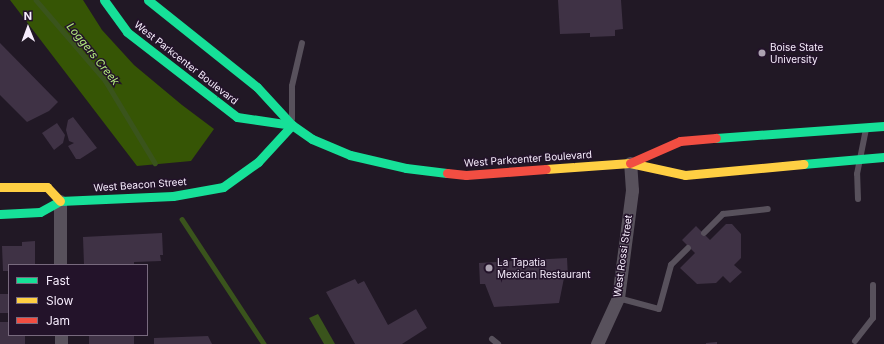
<!DOCTYPE html>
<html>
<head>
<meta charset="utf-8">
<style>
  body { margin:0 }
  #map { position:relative; width:884px; height:344px; overflow:hidden; background:#211825; font-family:Inter,sans-serif }
  div>[style] { position:absolute }
  [style*='--x'] { left:calc(var(--x)*1px); top:calc(var(--y)*1px); width:calc(var(--w)*1px); rotate:calc(var(--a)*1deg) }
  .forest>* { inset:0; background:#365505 }
  .water>* { inset:0; background:#3a541c }
  .stream>* { height:4.5px; margin:-2.25px; padding:0 2.25px; transform-origin:2.25px; border-radius:2.25px; background:#3a541c }
  .building>* { inset:0; background:#3f3245 }
  .lane>* { height:6px; margin:-3px; padding:0 3px; transform-origin:3px; border-radius:3px; background:#58515c }
  .street>* { height:13px; margin:-6.5px; padding:0 6.5px; transform-origin:6.5px; border-radius:6.5px; background:#58515c }
  .fast>* { height:9px; margin:-4.5px; padding:0 4.5px; transform-origin:4.5px; border-radius:4.5px; background:#16e098 }
  .slow>* { height:9px; margin:-4.5px; padding:0 4.5px; transform-origin:4.5px; border-radius:4.5px; background:#ffcf43 }
  .jam>* { height:9px; margin:-4.5px; padding:0 4.5px; transform-origin:4.5px; border-radius:4.5px; background:#f24e42 }
  .dots>* { width:11px; height:11px; translate:-50% -50%; box-sizing:border-box; border:2px solid #23132a; border-radius:50% }
  span { translate:-50% -50%; white-space:nowrap; text-align:center; line-height:1.15; -webkit-text-stroke:3px #23132a; paint-order:stroke }
  .poi-label { font-size:10px; color:#f7edfd }
  .left { translate:0 -50%; text-align:left }
  .street-label { font-size:10px; color:#f7edfd }
  .water-label { font-size:11px; color:#b3eb7d; font-style:italic }
  .legend { position:absolute; left:8px; top:264px; width:140px; height:72px; box-sizing:border-box; background:#23132a; border:1px solid #786a7e; margin:0; padding:5px 7px; list-style:none; font-size:12px; color:#f7edfd }
  .legend li { display:flex; align-items:center; gap:8px; height:20px }
  .legend b { width:20px; border:1px solid #786a7e }
  .north { position:absolute; left:8px; top:8px; width:40px; height:40px; -webkit-text-stroke:3px #23132a; paint-order:stroke; rotate:359deg; font-size:11px; font-weight:700; line-height:16px; text-align:center; color:#f7edfd }
  .north::after { content:''; display:block; margin:auto; width:14px; height:18px; background:#f7edfd; clip-path:polygon(50% 0,100% 100%,50% 72%,0 100%) }
</style>
</head>
<body>
<div id="map">
  <div class="forest">
    <div style="clip-path:polygon(10px 0,83px 0,102px 30px,134px 65px,182px 105px,214px 129px,191px 161px,137px 166px)"></div>
  </div>
  <div class="water">
    <div style="clip-path:polygon(318px 314px,335px 344px,324px 344px,309px 318px)"></div>
  </div>
  <div class="stream">
    <div style="--x:36;--y:0;--w:106;--a:49.2"></div>
    <div style="--x:105;--y:80;--w:97;--a:58.9"></div>
    <div style="--x:182;--y:219;--w:149;--a:56.7"></div>
  </div>
  <div class="building">
    <div style="clip-path:polygon(558px 0,621px 0,623px 29px,615px 30px,615px 36px,590px 37px,590px 33px,560px 34px)"></div>
    <div style="clip-path:polygon(0 43px,58px 102px,49px 111px,27px 122px,0 95px)"></div>
    <div style="clip-path:polygon(73px 117px,97px 148px,80px 159px,76px 159px,68px 146px,74px 143px,69px 141px,66px 130px,68px 120px)"></div>
    <div style="clip-path:polygon(57px 123px,65px 135px,63px 143px,54px 150px,42px 133px)"></div>
    <div style="clip-path:polygon(726px 224px,732px 224px,741px 234px,741px 258px,734px 265px,742px 272px,730px 283px,723px 276px,716px 283px,697px 284px,680px 268px,695px 253px,682px 240px,696px 226px,710px 240px)"></div>
    <div style="clip-path:polygon(162px 233px,163px 255px,160px 255px,161px 261px,134px 262px,134px 265px,84px 265px,83px 237px)"></div>
    <div style="clip-path:polygon(35px 241px,35px 265px,9px 265px,9px 271px,3px 271px,2px 246px,22px 246px,22px 242px)"></div>
    <div style="clip-path:polygon(567px 258px,568px 277px,564px 278px,559px 303px,494px 307px,485px 284px,480px 284px,479px 263px)"></div>
    <div style="clip-path:polygon(355px 279px,358px 284px,364px 281px,388px 325px,416px 309px,427px 328px,402px 344px,355px 344px,326px 292px)"></div>
    <div style="clip-path:polygon(0 294px,9px 294px,9px 313px,0 313px)"></div>
    <div style="clip-path:polygon(0 322px,9px 322px,9px 335px,25px 335px,25px 344px,0 344px)"></div>
    <div style="clip-path:polygon(89px 335px,134px 335px,134px 344px,89px 344px)"></div>
    <div style="clip-path:polygon(208px 336px,212px 344px,154px 344px,154px 338px)"></div>
    <div style="clip-path:polygon(717px 342px,717px 344px,706px 344px,706px 343px)"></div>
  </div>
  <div class="lane">
    <div style="--x:292;--y:119;--w:33;--a:-90"></div>
    <div style="--x:292;--y:86;--w:44;--a:-76.9"></div>
    <div style="--x:858;--y:199;--w:25;--a:-92"></div>
    <div style="--x:857;--y:174;--w:46;--a:-78.7"></div>
    <div style="--x:704;--y:233;--w:27;--a:-45"></div>
    <div style="--x:723;--y:214;--w:45;--a:-6.3"></div>
    <div style="--x:618;--y:298;--w:42;--a:15"></div>
    <div style="--x:659;--y:309;--w:46;--a:-74.7"></div>
    <div style="--x:671;--y:265;--w:24;--a:-45"></div>
    <div style="--x:492;--y:339;--w:8;--a:40"></div>
    <div style="--x:855;--y:341;--w:29;--a:-52"></div>
    <div style="--x:873;--y:318;--w:33;--a:-90"></div>
  </div>
  <div class="street">
    <div style="--x:60;--y:201;--w:64;--a:90"></div>
    <div style="--x:61;--y:335;--w:9;--a:90"></div>
    <div style="--x:597;--y:344;--w:51;--a:-65.5"></div>
    <div style="--x:618;--y:298;--w:109;--a:-82.6"></div>
    <div style="--x:632;--y:190;--w:27;--a:-94"></div>
  </div>
  <div class="fast">
    <div style="--x:104;--y:0;--w:39;--a:54"></div>
    <div style="--x:127;--y:32;--w:139;--a:37.7"></div>
    <div style="--x:237;--y:117;--w:56;--a:8.3"></div>
    <div style="--x:148;--y:0;--w:139;--a:38.6"></div>
    <div style="--x:257;--y:87;--w:52;--a:47.4"></div>
    <div style="--x:292;--y:125;--w:24;--a:35"></div>
    <div style="--x:312;--y:139;--w:41;--a:22.8"></div>
    <div style="--x:350;--y:155;--w:57;--a:13.1"></div>
    <div style="--x:406;--y:168;--w:41;--a:7"></div>
    <div style="--x:716;--y:138;--w:168;--a:-4.1"></div>
    <div style="--x:803;--y:164;--w:81;--a:-4.9"></div>
    <div style="--x:0;--y:214;--w:40;--a:-2.9"></div>
    <div style="--x:40;--y:212;--w:23;--a:-29"></div>
    <div style="--x:60;--y:201;--w:113;--a:-2.5"></div>
    <div style="--x:173;--y:196;--w:51;--a:-10.2"></div>
    <div style="--x:223;--y:187;--w:43;--a:-35.5"></div>
    <div style="--x:258;--y:162;--w:50;--a:-47.4"></div>
  </div>
  <div class="slow">
    <div style="--x:546;--y:169;--w:84;--a:-4.1"></div>
    <div style="--x:630;--y:163;--w:56;--a:12.3"></div>
    <div style="--x:685;--y:175;--w:119;--a:-5.3"></div>
    <div style="--x:0;--y:187;--w:47;--a:0"></div>
    <div style="--x:47;--y:187;--w:19;--a:47"></div>
  </div>
  <div class="jam">
    <div style="--x:630;--y:163;--w:55;--a:-23.7"></div>
    <div style="--x:680;--y:141;--w:36;--a:-5"></div>
    <div style="--x:447;--y:173;--w:19;--a:6"></div>
    <div style="--x:466;--y:175;--w:80;--a:-4.3"></div>
  </div>
  <div class="dots">
    <div style="left:762px;top:53px;background:#aca2b1"></div>
    <div style="left:489px;top:268px;background:#aca2b1"></div>
  </div>
  <div class="poi-label">
    <span class="left" style="left:770px;top:53px">Boise State<br>University</span>
    <span class="left" style="left:497px;top:268px">La Tapatia<br>Mexican Restaurant</span>
  </div>
  <div class="street-label">
    <span style="left:186px;top:63px;rotate:38deg">West Parkcenter Boulevard</span>
    <span style="left:528px;top:159px;rotate:-4deg">West Parkcenter Boulevard</span>
    <span style="left:140px;top:185px;rotate:-4deg">West Beacon Street</span>
    <span style="left:623px;top:256px;rotate:-82deg">West Rossi Street</span>
  </div>
  <div class="water-label">
    <span style="left:93px;top:54px;rotate:51deg">Loggers Creek</span>
  </div>
  <ul class="legend">
  <li><b style="height:5px;background:#16e098"></b>Fast</li>
  <li><b style="height:5px;background:#ffcf43"></b>Slow</li>
  <li><b style="height:5px;background:#f24e42"></b>Jam</li>
  </ul>
  <div class="north">N</div>
</div>
</body>
</html>
